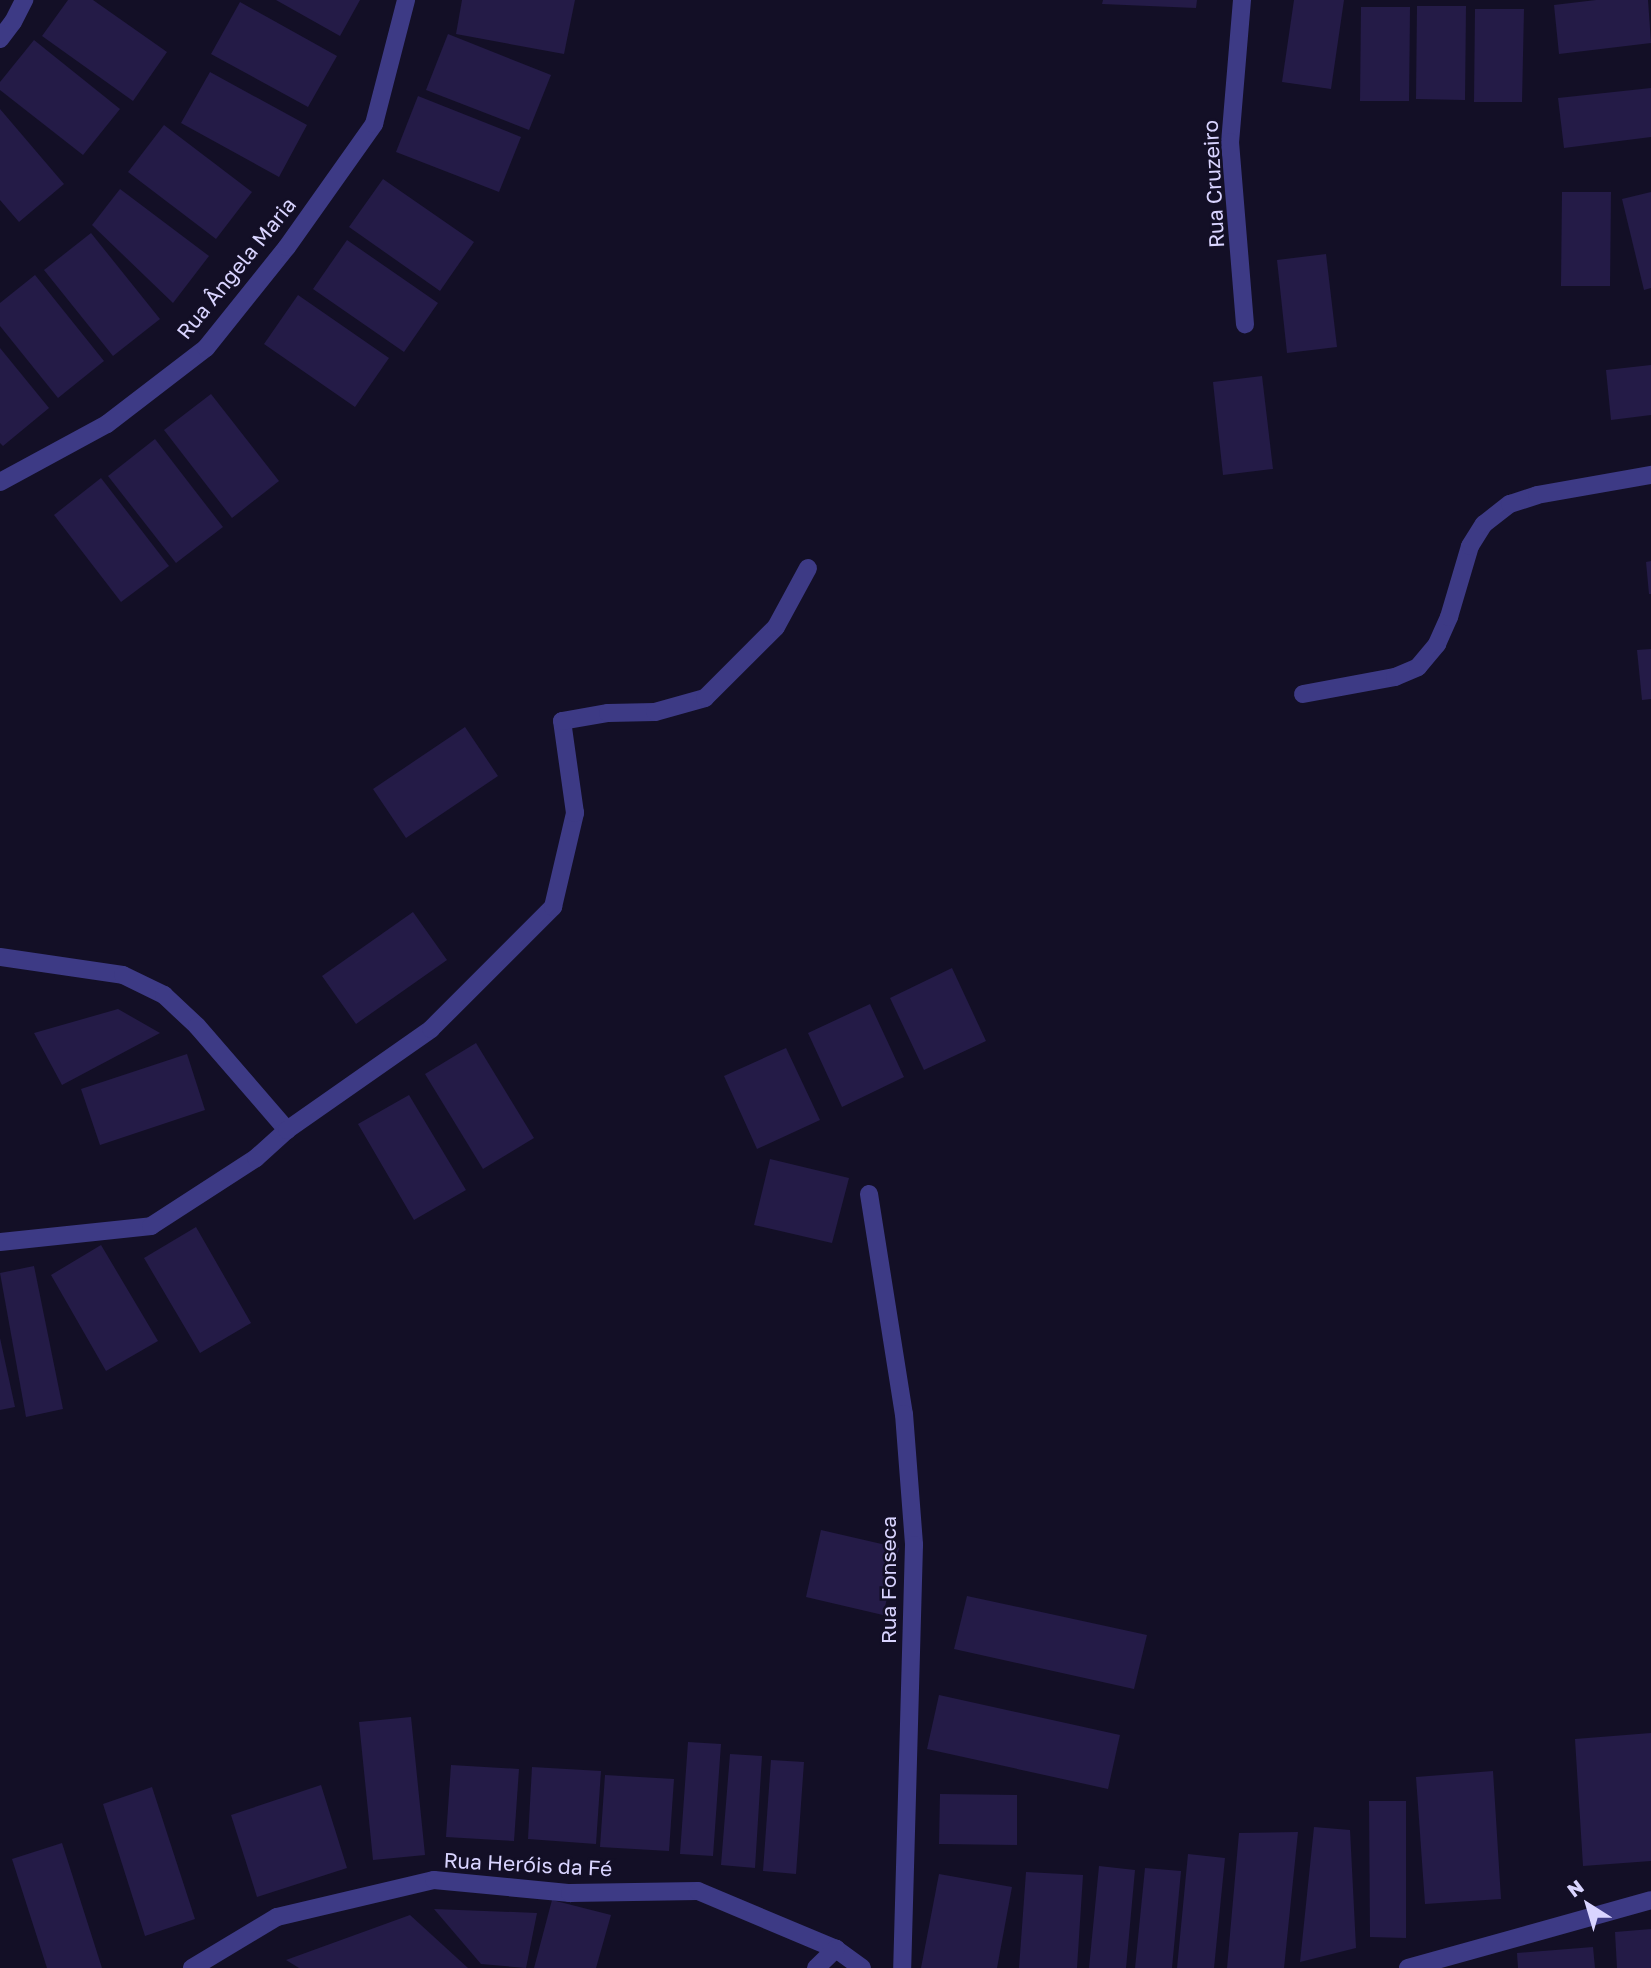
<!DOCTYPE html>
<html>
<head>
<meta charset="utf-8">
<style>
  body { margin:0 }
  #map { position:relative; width:1651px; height:1968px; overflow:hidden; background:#130f26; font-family:"Golos Text",sans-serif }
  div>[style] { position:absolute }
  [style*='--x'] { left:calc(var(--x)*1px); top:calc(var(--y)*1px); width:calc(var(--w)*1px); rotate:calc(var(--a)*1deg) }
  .building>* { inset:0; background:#241b47 }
  .street>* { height:18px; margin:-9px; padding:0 9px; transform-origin:9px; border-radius:9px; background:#3d3a85 }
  span { translate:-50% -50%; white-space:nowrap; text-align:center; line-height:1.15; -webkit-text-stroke:5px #130f26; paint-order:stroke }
  .street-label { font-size:21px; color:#d9d4ff }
  .north { position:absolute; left:1553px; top:1870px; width:70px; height:70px; -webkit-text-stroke:5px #130f26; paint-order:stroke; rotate:323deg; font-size:19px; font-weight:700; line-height:28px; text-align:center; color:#d9d4ff }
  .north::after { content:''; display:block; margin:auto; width:24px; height:32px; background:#d9d4ff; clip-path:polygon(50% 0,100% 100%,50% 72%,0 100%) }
</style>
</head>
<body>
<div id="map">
  <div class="building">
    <div style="clip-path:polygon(68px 0,93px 0,167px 52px,133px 101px,42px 36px)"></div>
    <div style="clip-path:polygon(276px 0,360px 0,340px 36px)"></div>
    <div style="clip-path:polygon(462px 0,575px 0,564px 54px,456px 34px)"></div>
    <div style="clip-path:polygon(1103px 0,1197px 0,1196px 8px,1102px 4px)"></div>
    <div style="clip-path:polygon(1294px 0,1344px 0,1331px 89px,1282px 82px)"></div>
    <div style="clip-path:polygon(1596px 0,1648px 0,1651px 43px,1559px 54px,1554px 5px)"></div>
    <div style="clip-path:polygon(240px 2px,337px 56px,308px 107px,211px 54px)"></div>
    <div style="clip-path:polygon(1417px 6px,1466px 6px,1465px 100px,1416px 99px)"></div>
    <div style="clip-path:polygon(1361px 7px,1410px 7px,1409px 101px,1360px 101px)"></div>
    <div style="clip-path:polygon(1475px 9px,1524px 9px,1522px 102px,1474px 102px)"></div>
    <div style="clip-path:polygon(448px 34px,551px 75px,529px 130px,426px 90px)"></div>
    <div style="clip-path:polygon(34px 40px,120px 109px,83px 155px,0 90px,0 82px)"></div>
    <div style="clip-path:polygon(210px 72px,307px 125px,279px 177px,181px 123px)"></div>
    <div style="clip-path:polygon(1651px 88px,1651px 137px,1564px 148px,1558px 98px)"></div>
    <div style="clip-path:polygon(418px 96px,521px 137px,499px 192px,396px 152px)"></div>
    <div style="clip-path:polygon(0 109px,64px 184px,19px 222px,0 200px)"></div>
    <div style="clip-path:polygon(164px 125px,252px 192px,216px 239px,128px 172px)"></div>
    <div style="clip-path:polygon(383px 179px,474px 242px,440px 291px,349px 227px)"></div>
    <div style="clip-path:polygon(120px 189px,209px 256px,173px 303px,92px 225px)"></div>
    <div style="clip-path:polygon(1562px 192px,1611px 192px,1610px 286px,1561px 286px)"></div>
    <div style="clip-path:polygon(1651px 192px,1651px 288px,1644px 290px,1622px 199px)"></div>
    <div style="clip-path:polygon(91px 233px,160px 319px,113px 356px,44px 270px)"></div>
    <div style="clip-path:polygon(347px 240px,438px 303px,404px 352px,313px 289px)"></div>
    <div style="clip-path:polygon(1326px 254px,1337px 347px,1287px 353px,1277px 260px)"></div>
    <div style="clip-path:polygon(35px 275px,104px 361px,58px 398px,0 326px,0 303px)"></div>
    <div style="clip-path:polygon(298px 295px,389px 358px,355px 407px,264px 344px)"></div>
    <div style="clip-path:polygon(0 348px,49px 408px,3px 446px,0 443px)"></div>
    <div style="clip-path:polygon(1651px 365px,1651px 415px,1611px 420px,1606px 370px)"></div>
    <div style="clip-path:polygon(1262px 376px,1273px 469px,1223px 475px,1213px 382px)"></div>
    <div style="clip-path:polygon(211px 394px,279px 481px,232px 518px,164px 430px)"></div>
    <div style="clip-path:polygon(155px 439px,223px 527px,176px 563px,108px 476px)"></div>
    <div style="clip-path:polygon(101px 478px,169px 566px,121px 602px,54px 515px)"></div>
    <div style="clip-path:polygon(1651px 561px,1651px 594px,1649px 594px,1646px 562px)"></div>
    <div style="clip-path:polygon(1651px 649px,1651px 699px,1642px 700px,1637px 650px)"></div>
    <div style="clip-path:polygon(465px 727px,498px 776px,406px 838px,373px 789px)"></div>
    <div style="clip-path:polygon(413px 912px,447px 960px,356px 1024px,322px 976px)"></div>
    <div style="clip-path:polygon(952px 968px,986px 1041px,924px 1070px,890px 998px)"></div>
    <div style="clip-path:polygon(870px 1004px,904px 1077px,842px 1107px,808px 1033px)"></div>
    <div style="clip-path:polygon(118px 1009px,160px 1033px,62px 1085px,34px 1033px)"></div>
    <div style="clip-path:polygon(476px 1043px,534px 1138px,483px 1169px,425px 1074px)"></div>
    <div style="clip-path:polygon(786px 1048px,820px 1120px,757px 1149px,724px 1076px)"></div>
    <div style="clip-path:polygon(187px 1054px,205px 1110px,100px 1145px,81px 1089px)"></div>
    <div style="clip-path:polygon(409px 1095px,466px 1190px,414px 1220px,358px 1124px)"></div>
    <div style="clip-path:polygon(770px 1159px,849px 1178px,832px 1243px,754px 1225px)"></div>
    <div style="clip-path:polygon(196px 1227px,251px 1323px,200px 1353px,144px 1258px)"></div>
    <div style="clip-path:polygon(101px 1245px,158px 1341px,106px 1371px,51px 1275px)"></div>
    <div style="clip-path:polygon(34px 1266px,63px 1409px,26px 1417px,0 1273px)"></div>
    <div style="clip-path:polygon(0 1338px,15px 1407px,0 1410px)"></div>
    <div style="clip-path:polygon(821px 1530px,899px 1548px,883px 1615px,806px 1597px)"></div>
    <div style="clip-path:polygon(967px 1596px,1147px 1635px,1134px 1689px,954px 1649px)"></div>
    <div style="clip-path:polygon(939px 1695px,1120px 1735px,1108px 1789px,927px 1749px)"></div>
    <div style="clip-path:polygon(411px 1717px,425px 1855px,373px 1860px,359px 1722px)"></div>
    <div style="clip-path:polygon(1651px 1733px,1651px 1861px,1583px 1866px,1575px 1739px)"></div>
    <div style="clip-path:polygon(688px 1742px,721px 1744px,713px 1856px,680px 1854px)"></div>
    <div style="clip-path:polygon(730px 1754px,762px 1756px,755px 1868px,721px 1865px)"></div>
    <div style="clip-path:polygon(771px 1760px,804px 1762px,796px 1874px,763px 1871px)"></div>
    <div style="clip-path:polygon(451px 1765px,519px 1769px,514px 1841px,446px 1837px)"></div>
    <div style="clip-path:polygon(532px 1767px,601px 1771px,596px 1844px,528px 1839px)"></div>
    <div style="clip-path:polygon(1493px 1771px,1501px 1899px,1425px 1904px,1416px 1777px)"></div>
    <div style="clip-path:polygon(605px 1775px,674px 1779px,669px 1851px,600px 1847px)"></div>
    <div style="clip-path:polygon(321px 1785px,347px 1868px,257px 1897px,231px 1815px)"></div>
    <div style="clip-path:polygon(152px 1787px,195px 1919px,145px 1936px,103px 1804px)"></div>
    <div style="clip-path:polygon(940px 1794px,1017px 1795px,1017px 1845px,939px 1844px)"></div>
    <div style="clip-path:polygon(1369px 1801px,1406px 1801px,1406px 1938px,1370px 1937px)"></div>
    <div style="clip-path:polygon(1314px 1827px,1350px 1830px,1356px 1948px,1300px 1962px)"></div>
    <div style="clip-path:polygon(1298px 1832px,1284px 1968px,1227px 1968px,1239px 1833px)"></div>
    <div style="clip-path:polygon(62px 1843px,102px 1968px,47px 1968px,12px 1859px)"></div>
    <div style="clip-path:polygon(1188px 1854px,1225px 1858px,1214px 1968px,1177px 1968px)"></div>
    <div style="clip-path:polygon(1099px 1866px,1135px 1870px,1126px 1968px,1089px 1968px)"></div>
    <div style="clip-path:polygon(1145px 1868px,1181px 1871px,1172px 1968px,1135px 1968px)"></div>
    <div style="clip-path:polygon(1026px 1872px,1083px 1875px,1077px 1968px,1019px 1968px)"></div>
    <div style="clip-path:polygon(939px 1874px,1012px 1887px,997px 1968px,921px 1968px)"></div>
    <div style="clip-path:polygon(552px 1900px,611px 1915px,596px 1968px,534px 1968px)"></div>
    <div style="clip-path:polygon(434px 1909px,537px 1913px,526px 1968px,481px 1964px)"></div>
    <div style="clip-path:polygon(410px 1915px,468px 1968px,299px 1968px,286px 1960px)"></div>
    <div style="clip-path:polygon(1651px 1929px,1651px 1968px,1617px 1968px,1615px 1932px)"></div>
    <div style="clip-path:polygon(1593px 1947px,1595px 1968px,1518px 1968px,1517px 1953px)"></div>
  </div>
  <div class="street">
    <div style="--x:1242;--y:0;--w:143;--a:94.8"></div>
    <div style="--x:1230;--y:142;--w:183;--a:85.3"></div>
    <div style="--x:0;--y:39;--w:21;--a:-53"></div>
    <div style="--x:13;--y:22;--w:25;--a:-63"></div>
    <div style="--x:0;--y:482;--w:122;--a:-28.5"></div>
    <div style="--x:107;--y:424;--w:125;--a:-37.5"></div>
    <div style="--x:206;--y:348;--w:129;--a:-51.3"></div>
    <div style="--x:287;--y:247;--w:151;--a:-54.7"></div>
    <div style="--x:374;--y:124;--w:128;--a:-75.5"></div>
    <div style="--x:1303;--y:694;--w:94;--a:-10.5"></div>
    <div style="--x:1395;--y:677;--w:25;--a:-23"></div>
    <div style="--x:1418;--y:667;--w:30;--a:-50"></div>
    <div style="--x:1437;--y:644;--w:30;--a:-66"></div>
    <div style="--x:1449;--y:617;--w:74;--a:-73.5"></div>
    <div style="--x:1470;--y:546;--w:26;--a:-58"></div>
    <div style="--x:1484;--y:524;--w:33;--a:-38"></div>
    <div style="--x:1510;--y:504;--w:28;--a:-18"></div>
    <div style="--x:1537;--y:495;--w:116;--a:-10"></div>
    <div style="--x:0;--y:957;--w:124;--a:8.3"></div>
    <div style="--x:123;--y:975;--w:46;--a:26"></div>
    <div style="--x:164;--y:995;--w:45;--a:43.2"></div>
    <div style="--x:197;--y:1026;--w:138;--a:49.1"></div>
    <div style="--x:869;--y:1194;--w:223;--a:81"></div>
    <div style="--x:904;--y:1414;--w:131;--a:85.6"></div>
    <div style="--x:914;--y:1545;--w:423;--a:91.6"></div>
    <div style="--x:0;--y:1242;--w:152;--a:-6"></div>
    <div style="--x:151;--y:1226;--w:125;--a:-32.9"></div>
    <div style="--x:256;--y:1158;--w:42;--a:-42.1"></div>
    <div style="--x:287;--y:1130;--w:176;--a:-35"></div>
    <div style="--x:431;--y:1029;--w:173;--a:-45"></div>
    <div style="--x:553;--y:907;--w:97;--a:-76.8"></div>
    <div style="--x:575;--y:813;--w:93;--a:-98"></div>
    <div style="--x:562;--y:721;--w:47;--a:-9.9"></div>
    <div style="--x:608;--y:713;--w:47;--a:-1.2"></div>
    <div style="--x:655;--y:712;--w:52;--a:-15.6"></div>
    <div style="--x:705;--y:698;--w:100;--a:-45"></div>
    <div style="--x:776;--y:627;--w:67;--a:-61.5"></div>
    <div style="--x:192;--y:1968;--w:99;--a:-31"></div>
    <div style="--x:277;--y:1917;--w:161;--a:-13.3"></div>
    <div style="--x:434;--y:1880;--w:137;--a:5.5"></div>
    <div style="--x:570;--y:1893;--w:128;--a:-0.9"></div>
    <div style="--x:698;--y:1891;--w:150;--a:22.8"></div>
    <div style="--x:836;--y:1949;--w:32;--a:36"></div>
    <div style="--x:816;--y:1968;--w:28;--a:-44"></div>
    <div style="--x:1408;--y:1968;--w:252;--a:-15.6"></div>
  </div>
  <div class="street-label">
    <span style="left:1213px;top:184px;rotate:-93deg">Rua Cruzeiro</span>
    <span style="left:236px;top:268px;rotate:-51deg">Rua Ângela Maria</span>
    <span style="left:888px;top:1580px;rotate:-90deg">Rua Fonseca</span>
    <span style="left:528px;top:1864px;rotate:3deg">Rua Heróis da Fé</span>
  </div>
  <div class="north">N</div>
</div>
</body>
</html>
